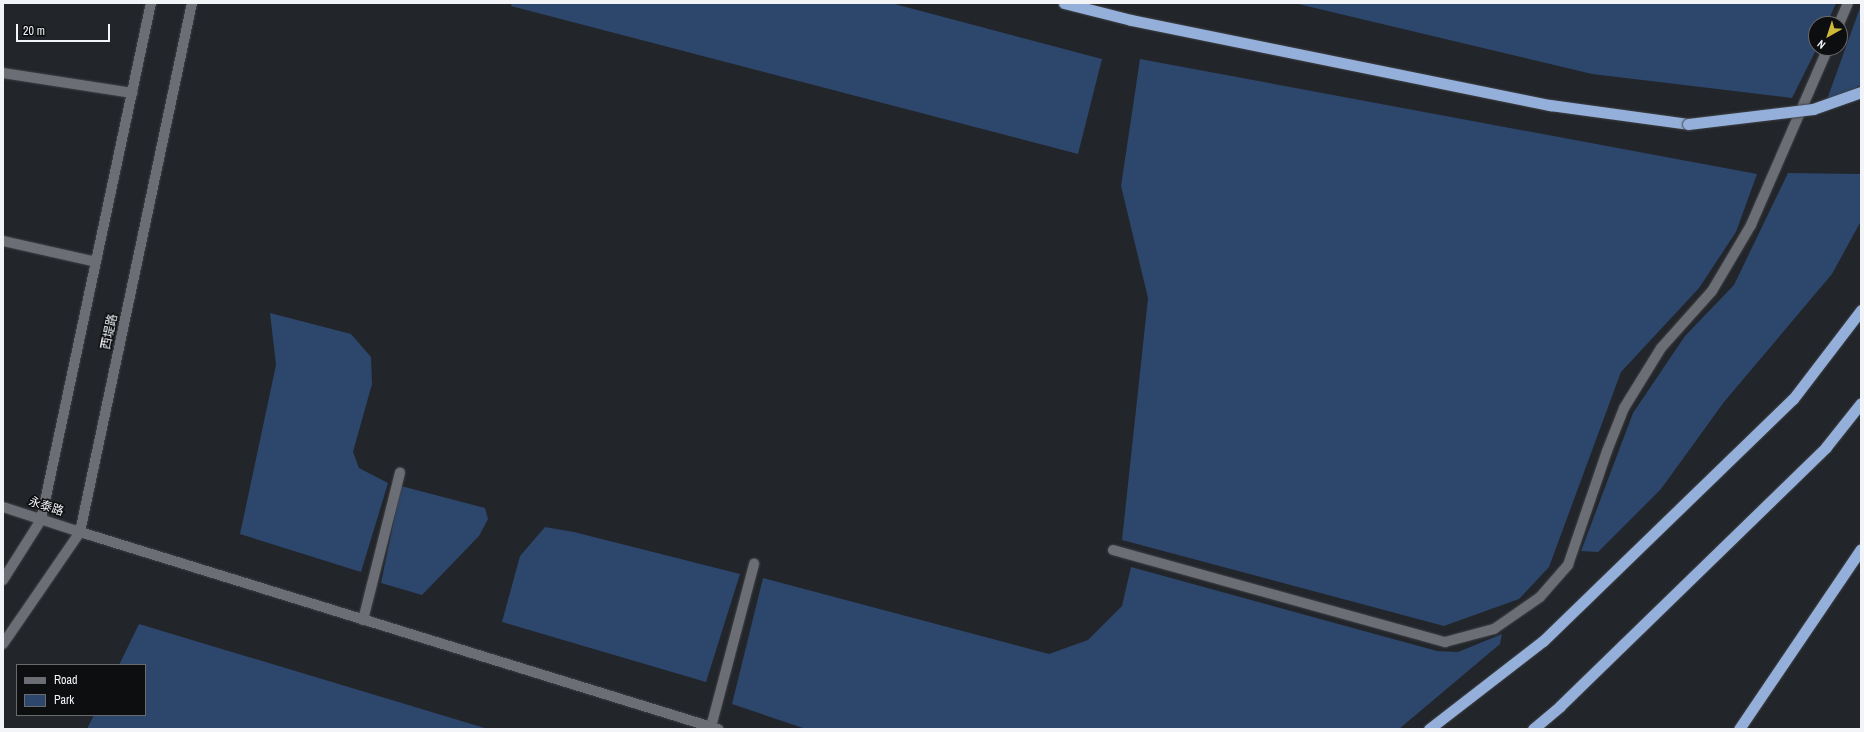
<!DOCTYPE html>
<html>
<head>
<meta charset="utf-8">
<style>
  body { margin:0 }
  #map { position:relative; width:1864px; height:732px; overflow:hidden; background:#22252a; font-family:"Archivo Narrow","Noto Sans SC",sans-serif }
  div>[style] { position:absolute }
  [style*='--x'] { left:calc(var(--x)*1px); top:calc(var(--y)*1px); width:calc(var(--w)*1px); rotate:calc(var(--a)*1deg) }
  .green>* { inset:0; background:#2d466c }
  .roads { filter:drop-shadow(0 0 1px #3f4145) drop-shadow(0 0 1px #3f4145) }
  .service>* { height:10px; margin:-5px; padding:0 5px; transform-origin:5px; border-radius:5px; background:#6b6e74 }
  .minor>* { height:10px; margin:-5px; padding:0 5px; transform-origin:5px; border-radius:5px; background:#6b6e74 }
  .tertiary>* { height:10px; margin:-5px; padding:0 5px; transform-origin:5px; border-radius:5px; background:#6b6e74 }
  .secondary>* { height:10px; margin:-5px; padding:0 5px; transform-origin:5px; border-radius:5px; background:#6b6e74 }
  .trunk>* { height:11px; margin:-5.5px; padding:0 5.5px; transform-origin:5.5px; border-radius:5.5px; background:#93afda }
  .bridges { filter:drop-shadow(0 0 1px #3f4145) drop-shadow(0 0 1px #3f4145) }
  .trunk-bridge>* { height:11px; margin:-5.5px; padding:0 5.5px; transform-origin:5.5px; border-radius:5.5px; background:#93afda }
  span { translate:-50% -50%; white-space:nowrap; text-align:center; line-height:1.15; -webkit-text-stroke:3px #0d0e10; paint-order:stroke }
  .street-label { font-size:12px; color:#f2f4f8 }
  .frame { position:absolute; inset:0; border:4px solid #f2f4f8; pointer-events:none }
  .legend { position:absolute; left:16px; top:664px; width:130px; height:52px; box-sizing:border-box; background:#0d0e10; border:1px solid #696a6d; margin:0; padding:5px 7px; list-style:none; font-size:12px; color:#f2f4f8 }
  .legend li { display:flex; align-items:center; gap:8px; height:20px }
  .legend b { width:20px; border:1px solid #696a6d }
  .north { position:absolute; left:1808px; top:16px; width:40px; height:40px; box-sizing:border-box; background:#0d0e10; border:1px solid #696a6d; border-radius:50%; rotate:219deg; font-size:11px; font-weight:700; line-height:16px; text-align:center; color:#f2f4f8 }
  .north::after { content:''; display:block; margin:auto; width:14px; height:18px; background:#ceb838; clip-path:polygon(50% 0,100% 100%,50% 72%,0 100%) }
  .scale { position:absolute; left:16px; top:24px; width:94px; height:18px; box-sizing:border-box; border:2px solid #f2f4f8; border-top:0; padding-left:5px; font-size:12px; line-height:14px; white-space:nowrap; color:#f2f4f8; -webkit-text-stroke:3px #0d0e10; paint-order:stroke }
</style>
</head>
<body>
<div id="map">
  <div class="green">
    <div style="clip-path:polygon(512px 3px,891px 3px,1102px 59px,1078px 154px,511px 6px)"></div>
    <div style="clip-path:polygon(1294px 3px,1836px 3px,1827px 24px,1816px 24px,1817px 48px,1792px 98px,1592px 74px)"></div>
    <div style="clip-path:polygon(1861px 5px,1861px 85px,1825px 105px)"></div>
    <div style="clip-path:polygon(1140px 59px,1757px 174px,1736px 232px,1699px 288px,1621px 372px,1549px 567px,1519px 599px,1444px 626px,1122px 540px,1148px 298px,1121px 186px)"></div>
    <div style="clip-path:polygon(1788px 173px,1861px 174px,1861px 221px,1832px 274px,1724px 402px,1661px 489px,1598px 552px,1581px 551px,1633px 413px,1685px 336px,1734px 285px)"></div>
    <div style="clip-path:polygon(270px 313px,351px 334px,371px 357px,372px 384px,353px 452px,359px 468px,388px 483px,361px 572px,240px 534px,276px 365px)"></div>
    <div style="clip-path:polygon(401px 486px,485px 508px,488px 519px,479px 536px,422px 595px,381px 583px)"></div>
    <div style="clip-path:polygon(545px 527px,574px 532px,740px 574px,706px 682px,502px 622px,520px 556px)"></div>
    <div style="clip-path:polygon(1131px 567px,1437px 651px,1458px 652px,1502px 634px,1500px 644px,1399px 729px,806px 729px,732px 704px,763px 578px,1049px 654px,1088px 640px,1122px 606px)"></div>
    <div style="clip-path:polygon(139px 624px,488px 729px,87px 729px,94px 715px,145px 715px,145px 665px,119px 665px)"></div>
  </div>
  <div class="roads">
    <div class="service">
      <div style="--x:1839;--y:24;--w:23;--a:-67"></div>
      <div style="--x:1113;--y:550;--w:345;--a:15.5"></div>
      <div style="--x:1445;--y:642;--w:51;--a:-14.9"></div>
      <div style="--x:1494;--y:629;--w:56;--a:-34.8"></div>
      <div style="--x:1540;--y:597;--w:43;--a:-48.8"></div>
      <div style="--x:1568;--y:565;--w:120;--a:-71.1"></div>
      <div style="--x:1607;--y:451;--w:46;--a:-68.4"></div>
      <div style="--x:1624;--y:408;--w:70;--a:-58.3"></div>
      <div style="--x:1661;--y:348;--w:76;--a:-48.2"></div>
      <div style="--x:1712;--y:291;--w:77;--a:-59.4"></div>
      <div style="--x:1751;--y:225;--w:193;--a:-66.5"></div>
      <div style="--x:363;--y:620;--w:152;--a:-75.9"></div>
      <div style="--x:711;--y:727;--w:169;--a:-75.2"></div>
    </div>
    <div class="minor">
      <div style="--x:3;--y:73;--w:131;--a:8.8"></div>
      <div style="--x:3;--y:241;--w:95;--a:12.7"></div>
      <div style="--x:3;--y:507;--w:81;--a:18"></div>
    </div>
    <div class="tertiary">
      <div style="--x:3;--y:580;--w:71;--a:-57.7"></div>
      <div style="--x:41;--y:520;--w:529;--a:-77.99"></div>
      <div style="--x:3;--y:644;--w:136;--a:-55.5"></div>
      <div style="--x:80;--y:532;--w:541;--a:-78.05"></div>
    </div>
    <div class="secondary">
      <div style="--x:80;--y:532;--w:668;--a:17.16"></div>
    </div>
    <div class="trunk">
      <div style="--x:1064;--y:3;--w:69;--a:14.2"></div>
      <div style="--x:1131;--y:20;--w:428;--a:11.5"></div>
      <div style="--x:1550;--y:105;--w:139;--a:7.8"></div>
      <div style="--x:1429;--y:729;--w:144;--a:-37.7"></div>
      <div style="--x:1543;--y:641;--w:348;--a:-44.1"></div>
      <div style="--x:1793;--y:399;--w:112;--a:-52.6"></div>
      <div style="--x:1533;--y:729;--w:35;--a:-40"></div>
      <div style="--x:1560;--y:706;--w:371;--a:-44.2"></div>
      <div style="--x:1826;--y:447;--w:56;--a:-51.5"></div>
      <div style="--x:1739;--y:729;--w:217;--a:-55.9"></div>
    </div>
  </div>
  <div class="bridges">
    <div class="trunk-bridge">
      <div style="--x:1688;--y:124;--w:126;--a:-6.8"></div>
      <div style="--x:1813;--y:109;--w:51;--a:-19.5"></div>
    </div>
  </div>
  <div class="street-label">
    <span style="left:110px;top:332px;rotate:-78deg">西堤路</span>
    <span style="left:46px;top:507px;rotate:18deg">永泰路</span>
  </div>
  <div class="frame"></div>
  <ul class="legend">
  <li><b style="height:5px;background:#6b6e74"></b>Road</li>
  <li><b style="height:11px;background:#2d466c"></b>Park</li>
  </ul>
  <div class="north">N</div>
  <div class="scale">20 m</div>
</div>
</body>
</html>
